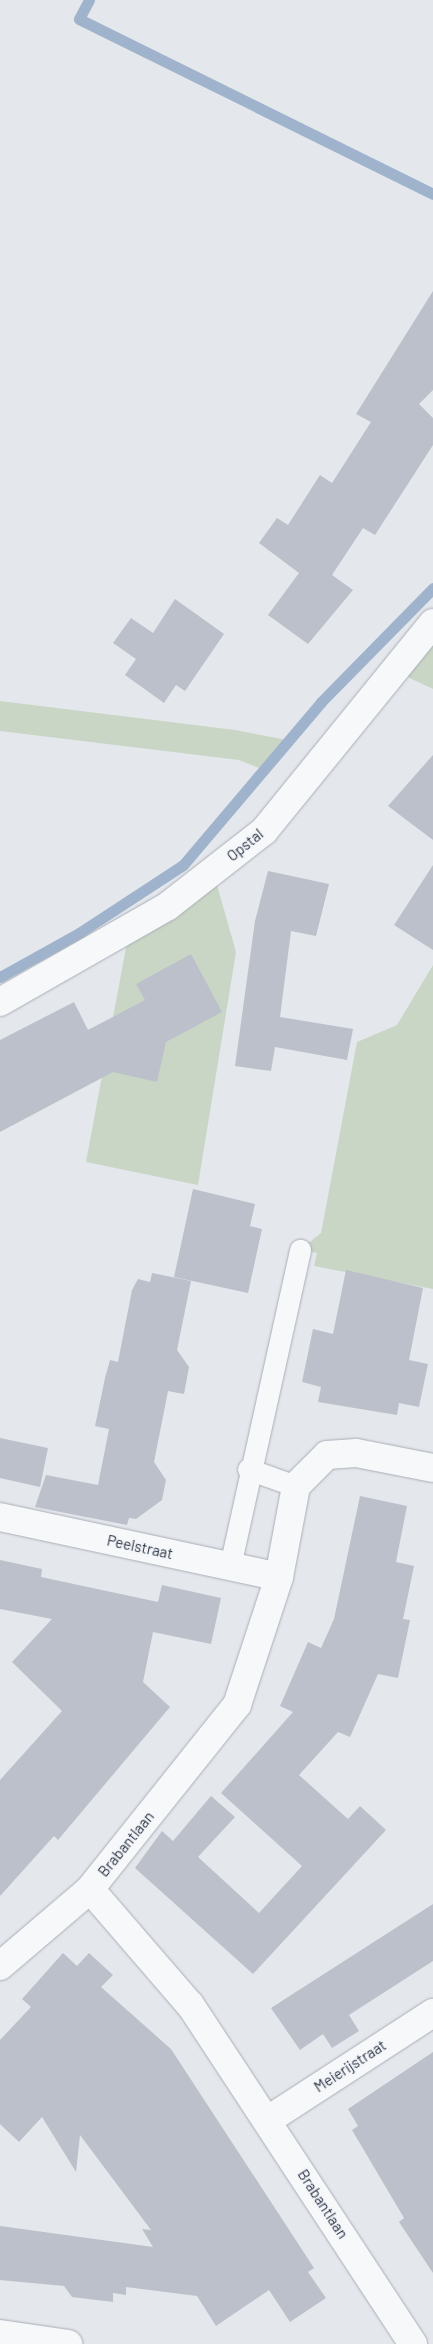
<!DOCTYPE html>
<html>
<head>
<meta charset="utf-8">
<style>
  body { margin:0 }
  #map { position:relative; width:433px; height:2344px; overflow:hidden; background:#e4e7ec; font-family:Barlow,sans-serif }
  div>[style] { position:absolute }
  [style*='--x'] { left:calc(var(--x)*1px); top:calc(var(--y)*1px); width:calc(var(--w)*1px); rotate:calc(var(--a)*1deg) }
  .green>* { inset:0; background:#c9d6c5 }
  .stream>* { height:11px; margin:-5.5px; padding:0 5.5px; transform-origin:5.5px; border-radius:5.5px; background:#9fb4cc }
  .building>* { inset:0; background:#bbc0ca }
  .roads { filter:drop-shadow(0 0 1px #a9aeb7) drop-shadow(0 0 1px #a9aeb7) }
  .service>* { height:21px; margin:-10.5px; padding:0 10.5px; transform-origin:10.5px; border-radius:10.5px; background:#f7f8fa }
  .minor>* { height:28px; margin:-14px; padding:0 14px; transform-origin:14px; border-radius:14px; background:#f7f8fa }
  span { translate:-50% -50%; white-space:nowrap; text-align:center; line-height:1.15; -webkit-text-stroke:4.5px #f4f6f9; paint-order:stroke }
  .street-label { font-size:15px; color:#2b3445 }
</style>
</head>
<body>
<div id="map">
  <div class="green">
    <div style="clip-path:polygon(433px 632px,433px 689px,397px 672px)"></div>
    <div style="clip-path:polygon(0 701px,235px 730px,287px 740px,259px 768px,239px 760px,0 731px)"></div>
    <div style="clip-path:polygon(211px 864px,236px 952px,198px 1185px,86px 1162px,130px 926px)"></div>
    <div style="clip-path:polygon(433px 965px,433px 1289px,314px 1266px,317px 1253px,300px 1250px,321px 1233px,357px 1042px,397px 1025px)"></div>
  </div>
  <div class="stream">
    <div style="--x:89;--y:0;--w:21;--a:118"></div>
    <div style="--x:79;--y:19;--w:395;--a:26.3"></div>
    <div style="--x:0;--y:977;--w:90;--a:-29.1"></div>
    <div style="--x:79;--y:933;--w:124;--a:-33.2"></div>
    <div style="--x:183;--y:865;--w:214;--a:-49.7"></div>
    <div style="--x:321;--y:702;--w:160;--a:-45.5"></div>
  </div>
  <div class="building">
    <div style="clip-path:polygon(433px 291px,433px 390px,419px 404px,433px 418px,433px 445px,375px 535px,363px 528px,332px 575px,353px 590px,308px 644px,268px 615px,299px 573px,259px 543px,277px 518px,288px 525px,320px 475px,332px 483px,371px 422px,356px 414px)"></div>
    <div style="clip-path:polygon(175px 599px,224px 634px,185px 691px,176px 685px,164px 703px,125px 675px,136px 659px,113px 643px,131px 618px,153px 633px)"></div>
    <div style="clip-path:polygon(433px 755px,433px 840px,388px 806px)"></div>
    <div style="clip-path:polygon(433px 865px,433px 950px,394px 925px)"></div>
    <div style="clip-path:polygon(268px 871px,329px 884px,316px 936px,291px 931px,280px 1017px,353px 1029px,347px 1060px,275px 1047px,271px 1071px,235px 1066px,255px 921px)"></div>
    <div style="clip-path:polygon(191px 954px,222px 1012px,166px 1042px,157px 1082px,113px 1072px,0 1132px,0 1040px,74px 1002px,88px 1030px,145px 1000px,136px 984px)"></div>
    <div style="clip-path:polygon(193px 1189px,255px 1204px,250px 1226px,262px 1229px,248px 1293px,174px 1277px)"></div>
    <div style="clip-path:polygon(346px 1270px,423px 1288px,409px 1360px,428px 1364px,419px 1407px,399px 1403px,397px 1415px,318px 1402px,321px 1387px,302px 1382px,313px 1329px,333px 1334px)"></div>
    <div style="clip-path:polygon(152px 1273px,191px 1281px,177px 1350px,189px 1367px,184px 1394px,168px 1391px,154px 1462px,166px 1480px,162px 1500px,136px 1519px,129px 1518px,127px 1525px,35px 1507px,46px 1475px,98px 1485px,109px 1429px,95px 1426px,105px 1378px,110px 1360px,118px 1362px,132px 1290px,138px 1279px,150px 1282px)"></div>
    <div style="clip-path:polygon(0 1438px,48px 1448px,40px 1487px,0 1478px)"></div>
    <div style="clip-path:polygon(360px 1496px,407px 1506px,396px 1562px,414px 1566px,403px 1619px,410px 1620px,398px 1678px,378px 1674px,350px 1737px,338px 1732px,299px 1775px,348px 1819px,360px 1806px,386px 1830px,253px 1974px,135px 1868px,162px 1831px,173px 1841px,211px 1796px,235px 1817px,198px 1857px,259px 1913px,302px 1866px,221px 1793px,293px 1712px,280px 1706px,308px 1642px,321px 1648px,334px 1619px)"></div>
    <div style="clip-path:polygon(0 1560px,42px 1569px,41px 1577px,158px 1602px,162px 1585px,221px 1598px,211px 1644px,153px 1632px,143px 1682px,170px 1707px,58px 1840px,54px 1836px,0 1896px,0 1780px,62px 1711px,12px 1662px,52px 1619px,0 1609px)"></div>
    <div style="clip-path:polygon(433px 1904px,433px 1961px,349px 2015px,359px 2031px,332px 2048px,323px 2034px,300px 2050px,271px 2008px)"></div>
    <div style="clip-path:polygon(63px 1953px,77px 1966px,89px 1953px,113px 1975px,101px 1987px,171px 2049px,314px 2268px,308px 2272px,326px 2298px,290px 2322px,269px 2290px,216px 2326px,197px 2296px,126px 2287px,126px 2295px,113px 2293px,113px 2302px,72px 2297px,64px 2286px,0 2280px,0 2226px,153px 2247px,142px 2229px,151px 2230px,80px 2135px,76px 2172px,42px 2117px,19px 2142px,0 2124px,0 2040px,31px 2007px,22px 1999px)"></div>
    <div style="clip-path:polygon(433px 2052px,433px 2273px,399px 2222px,404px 2218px,352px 2130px,358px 2126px,348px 2109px)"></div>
  </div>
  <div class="roads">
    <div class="service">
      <div style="--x:248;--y:1469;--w:51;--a:19.5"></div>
      <div style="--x:230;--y:1566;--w:324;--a:-77.5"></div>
    </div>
    <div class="minor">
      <div style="--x:0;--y:1002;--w:193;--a:-29.7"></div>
      <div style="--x:168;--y:906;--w:122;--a:-38"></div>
      <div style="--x:264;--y:831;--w:268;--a:-50.9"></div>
      <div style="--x:0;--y:1517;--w:285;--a:12.1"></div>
      <div style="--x:0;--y:1966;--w:118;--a:-40.5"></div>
      <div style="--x:268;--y:2120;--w:197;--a:-33"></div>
      <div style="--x:0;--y:2334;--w:69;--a:8.4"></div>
      <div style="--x:413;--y:2344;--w:406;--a:-123.3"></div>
      <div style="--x:190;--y:2005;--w:153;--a:-130.8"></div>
      <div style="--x:90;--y:1889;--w:236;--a:-51.4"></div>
      <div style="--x:237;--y:1705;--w:135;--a:-71.8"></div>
      <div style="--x:279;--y:1577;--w:93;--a:-79.4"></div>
      <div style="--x:296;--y:1486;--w:44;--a:-45"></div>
      <div style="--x:327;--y:1455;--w:29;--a:-4"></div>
      <div style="--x:356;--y:1453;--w:78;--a:11"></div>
    </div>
  </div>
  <div class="street-label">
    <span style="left:245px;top:845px;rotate:-39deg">Opstal</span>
    <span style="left:140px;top:1547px;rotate:12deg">Peelstraat</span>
    <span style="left:126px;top:1844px;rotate:-51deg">Brabantlaan</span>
    <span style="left:350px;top:2066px;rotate:-33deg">Meierijstraat</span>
    <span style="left:323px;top:2204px;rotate:57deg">Brabantlaan</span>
  </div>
</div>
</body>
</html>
